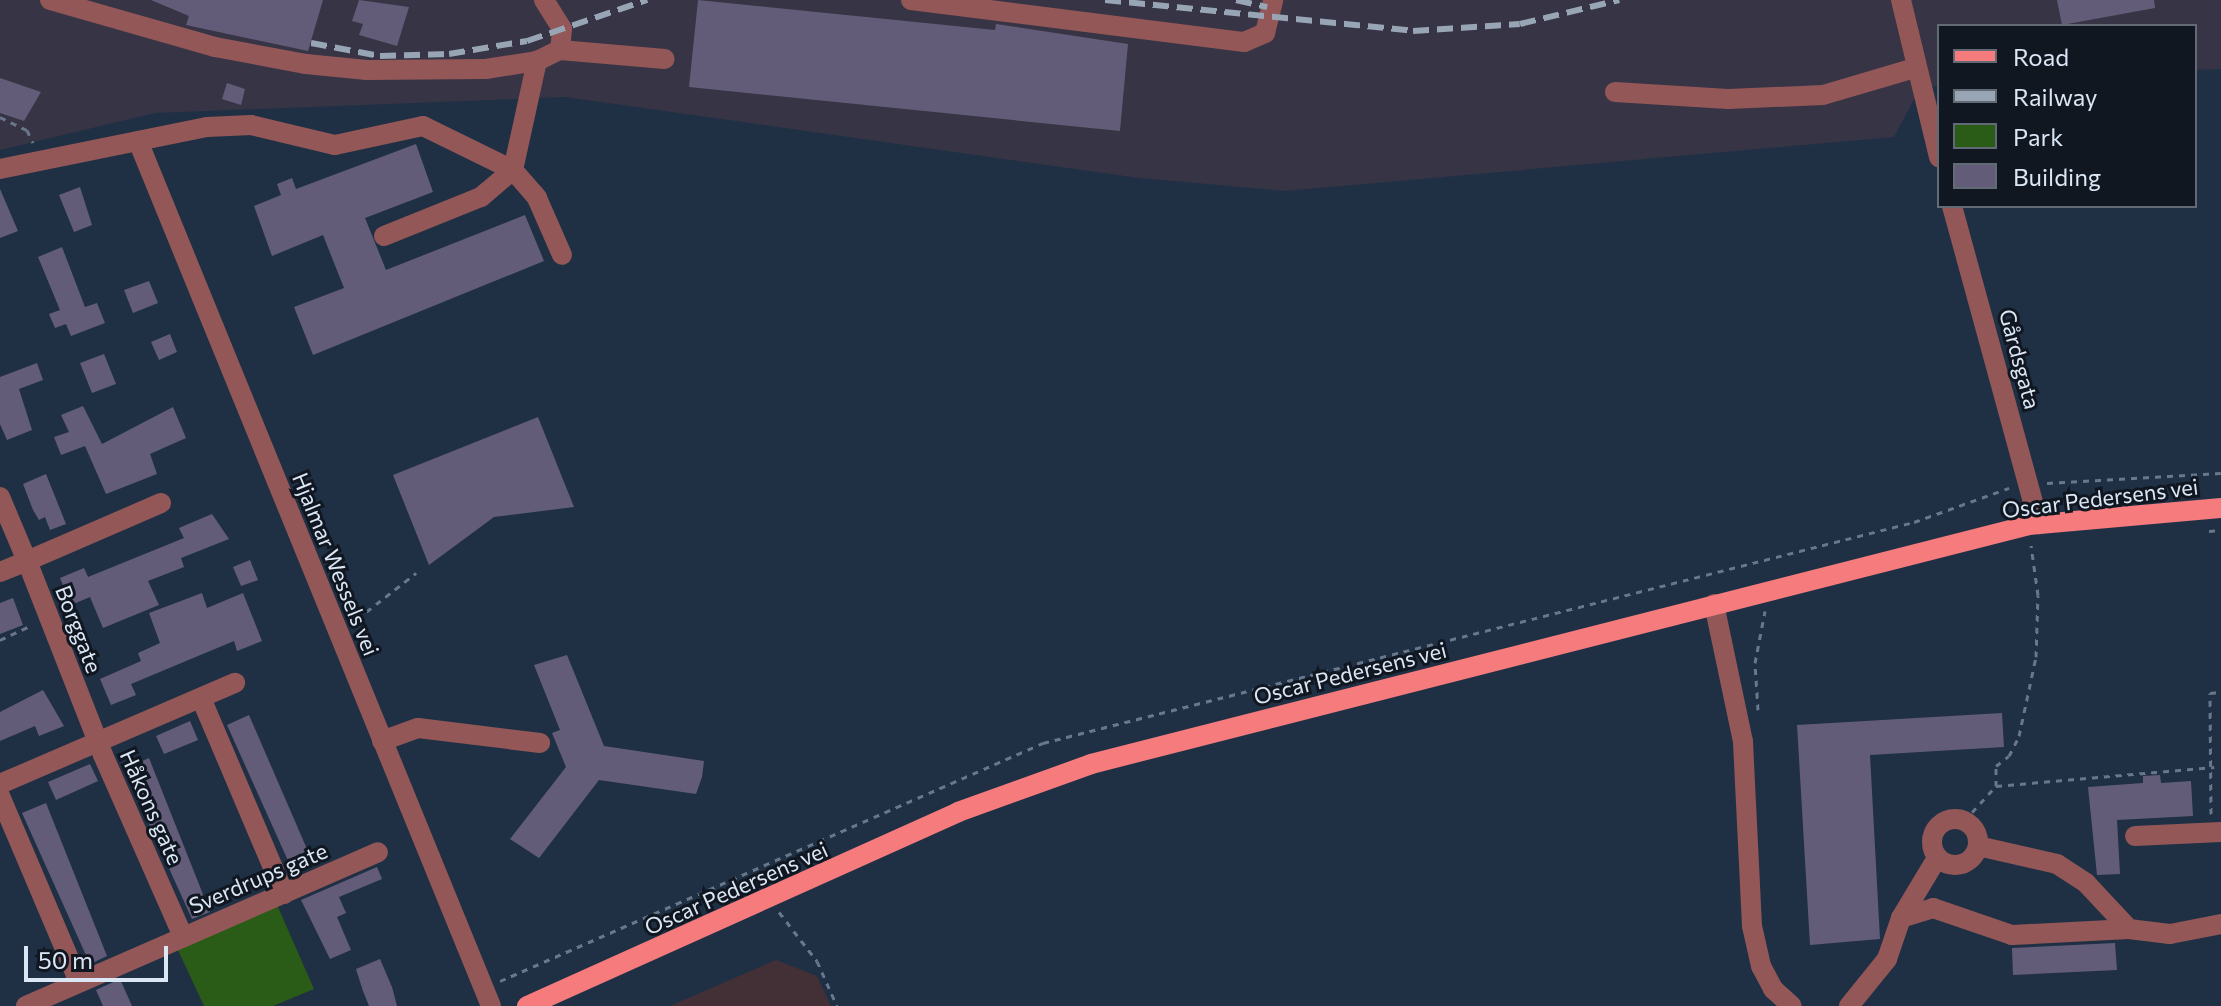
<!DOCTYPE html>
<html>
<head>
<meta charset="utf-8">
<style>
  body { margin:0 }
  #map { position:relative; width:2221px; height:1006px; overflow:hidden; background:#1f3045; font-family:Commissioner,sans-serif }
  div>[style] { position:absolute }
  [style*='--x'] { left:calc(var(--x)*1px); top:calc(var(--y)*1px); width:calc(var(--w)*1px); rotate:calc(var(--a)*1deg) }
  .industrial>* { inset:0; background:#363445 }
  .education>* { inset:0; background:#433037 }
  .green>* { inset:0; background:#2a5c17 }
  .building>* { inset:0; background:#635c78 }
  .path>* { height:3px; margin-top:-1.5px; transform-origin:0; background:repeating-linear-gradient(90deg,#687789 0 6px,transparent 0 12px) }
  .minor>* { height:20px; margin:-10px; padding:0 10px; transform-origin:10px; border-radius:10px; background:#935757 }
  .minor>.ring { margin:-10px; padding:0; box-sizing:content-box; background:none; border:20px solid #935757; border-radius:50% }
  .major>* { height:20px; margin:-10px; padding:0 10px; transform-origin:10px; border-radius:10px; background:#f57b7d }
  .rail>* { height:6px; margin-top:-3px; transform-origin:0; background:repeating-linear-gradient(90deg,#98a5b5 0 16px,transparent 0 24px) }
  span { translate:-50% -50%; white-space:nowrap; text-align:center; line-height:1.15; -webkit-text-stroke:6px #101721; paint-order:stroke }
  .street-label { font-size:22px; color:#dce7f5 }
  .legend { position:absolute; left:1937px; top:24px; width:260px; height:184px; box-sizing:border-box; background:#101721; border:2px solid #626a76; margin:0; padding:10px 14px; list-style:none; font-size:24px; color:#dce7f5 }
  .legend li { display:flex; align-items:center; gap:16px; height:40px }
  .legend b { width:40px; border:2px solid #626a76 }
  .scale { position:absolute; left:24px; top:946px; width:144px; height:36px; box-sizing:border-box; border:4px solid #dce7f5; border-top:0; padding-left:10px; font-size:24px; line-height:28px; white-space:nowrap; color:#dce7f5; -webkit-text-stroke:6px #101721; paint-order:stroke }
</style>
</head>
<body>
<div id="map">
  <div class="industrial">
    <div style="clip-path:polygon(0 0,2221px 0,2221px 69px,2195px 70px,2195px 26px,1939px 26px,1939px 86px,1920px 88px,1894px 137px,1285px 191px,1139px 178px,565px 97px,155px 113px,0 150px)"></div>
  </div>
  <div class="education">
    <div style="clip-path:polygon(776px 960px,817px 976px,831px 1006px,670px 1006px)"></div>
  </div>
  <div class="green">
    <div style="clip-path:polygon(274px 898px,314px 989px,273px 1006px,204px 1006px,177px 948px)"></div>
  </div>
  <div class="building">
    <div style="clip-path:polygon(151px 0,323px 0,308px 51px,186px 25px,189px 16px)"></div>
    <div style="clip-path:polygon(359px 0,409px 7px,397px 46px,359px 35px,363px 24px,352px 21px)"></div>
    <div style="clip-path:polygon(698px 0,995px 30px,996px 24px,1128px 44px,1120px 131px,689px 87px)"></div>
    <div style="clip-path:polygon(2057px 0,2154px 0,2155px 8px,2062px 25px)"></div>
    <div style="clip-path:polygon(0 78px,41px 92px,24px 121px,0 113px)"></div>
    <div style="clip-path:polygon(227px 83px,245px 89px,241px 105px,222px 99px)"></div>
    <div style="clip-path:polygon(416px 144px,433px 192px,365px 218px,386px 270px,525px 215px,544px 261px,313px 355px,294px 307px,344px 288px,323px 235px,272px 256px,254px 206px,281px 195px,277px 184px,292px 178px,296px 189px)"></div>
    <div style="clip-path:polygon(80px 187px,92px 225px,74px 232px,59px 195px)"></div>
    <div style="clip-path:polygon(0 189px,18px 231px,0 238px)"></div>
    <div style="clip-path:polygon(62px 247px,85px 307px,97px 303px,105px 323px,71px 336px,66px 324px,55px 328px,49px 314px,60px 310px,38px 257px)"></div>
    <div style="clip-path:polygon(149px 281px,158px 303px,133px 313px,124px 290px)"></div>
    <div style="clip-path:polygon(170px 334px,177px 352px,159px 360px,151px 342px)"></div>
    <div style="clip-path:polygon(104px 354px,116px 384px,92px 393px,80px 363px)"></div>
    <div style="clip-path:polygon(37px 363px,43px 380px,19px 389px,32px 430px,7px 440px,0 424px,0 377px)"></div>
    <div style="clip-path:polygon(83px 406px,102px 444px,173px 407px,186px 438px,150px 454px,157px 474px,106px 494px,85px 446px,61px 455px,54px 437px,69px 432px,61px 415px)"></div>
    <div style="clip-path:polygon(538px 417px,574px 507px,494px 517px,429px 565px,393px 475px)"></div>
    <div style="clip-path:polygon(46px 474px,66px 524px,50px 530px,45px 517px,39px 520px,33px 510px,23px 484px)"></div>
    <div style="clip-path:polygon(212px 514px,229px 539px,181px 558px,184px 567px,148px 581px,159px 605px,103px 628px,90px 597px,71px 605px,60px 578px,84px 568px,88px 577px,184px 538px,179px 528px)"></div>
    <div style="clip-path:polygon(250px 560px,258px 580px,241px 586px,233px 567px)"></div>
    <div style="clip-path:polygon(202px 593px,207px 608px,243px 593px,262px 641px,237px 651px,234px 641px,131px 684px,136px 695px,111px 705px,100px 679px,141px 661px,138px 653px,160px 643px,149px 613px)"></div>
    <div style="clip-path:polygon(13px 598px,23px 625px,0 634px,0 603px)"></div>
    <div style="clip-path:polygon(567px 655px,604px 746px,704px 761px,702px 777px,696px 794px,599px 780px,539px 858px,510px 839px,566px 767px,552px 733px,560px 730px,534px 665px)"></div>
    <div style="clip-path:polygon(43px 690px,64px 726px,39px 736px,35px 726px,0 741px,0 712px)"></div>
    <div style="clip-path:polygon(2002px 713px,2004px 747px,1870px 755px,1880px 939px,1810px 945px,1797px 725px)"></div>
    <div style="clip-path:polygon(249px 715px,307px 849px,312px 867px,294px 874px,227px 725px)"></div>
    <div style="clip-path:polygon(190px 721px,198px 740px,164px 754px,156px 736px)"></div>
    <div style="clip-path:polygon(149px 758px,210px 912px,192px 919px,124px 769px)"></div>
    <div style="clip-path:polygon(90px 764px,98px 781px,56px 800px,48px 782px)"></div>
    <div style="clip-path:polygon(2160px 775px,2161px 783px,2191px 781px,2193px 816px,2117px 820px,2120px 874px,2097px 875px,2088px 787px,2143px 783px,2143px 776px)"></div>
    <div style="clip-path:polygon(46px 803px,107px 956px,90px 964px,22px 813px)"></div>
    <div style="clip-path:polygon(377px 867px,382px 879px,339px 897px,346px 913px,337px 917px,351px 950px,330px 959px,301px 900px)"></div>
    <div style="clip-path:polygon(2115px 943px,2117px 970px,2013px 975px,2012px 948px)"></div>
    <div style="clip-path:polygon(380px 959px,392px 987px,397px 1006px,369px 1006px,363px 991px,356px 969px)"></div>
    <div style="clip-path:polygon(120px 979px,132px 1006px,103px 1006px,96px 990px)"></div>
  </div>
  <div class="path">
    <div style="--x:0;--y:117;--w:30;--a:26"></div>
    <div style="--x:27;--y:130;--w:14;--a:65"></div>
    <div style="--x:2047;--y:483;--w:174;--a:-3.3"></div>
    <div style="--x:2209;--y:531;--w:12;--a:-5"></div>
    <div style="--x:357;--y:619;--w:75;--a:-37.9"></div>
    <div style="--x:0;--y:640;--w:35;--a:-25"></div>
    <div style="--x:1758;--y:710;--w:47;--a:-93.7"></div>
    <div style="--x:1755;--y:663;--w:53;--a:-79.1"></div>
    <div style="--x:1996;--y:786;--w:20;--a:-90"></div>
    <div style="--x:1996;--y:766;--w:16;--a:-38"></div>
    <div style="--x:2009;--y:756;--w:22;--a:-63"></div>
    <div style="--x:2019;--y:736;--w:81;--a:-77.9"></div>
    <div style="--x:2036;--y:657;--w:62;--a:-88.2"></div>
    <div style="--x:2038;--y:595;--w:50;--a:-98"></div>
    <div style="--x:2211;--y:814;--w:121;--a:-90.5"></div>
    <div style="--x:2210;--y:693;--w:11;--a:-5"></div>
    <div style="--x:1964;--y:821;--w:47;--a:-47.6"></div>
    <div style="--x:1996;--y:786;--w:219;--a:-5"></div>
    <div style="--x:779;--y:912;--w:62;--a:52.2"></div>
    <div style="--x:817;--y:961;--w:49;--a:66"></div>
    <div style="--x:500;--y:981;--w:593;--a:-23.67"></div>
    <div style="--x:1043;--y:743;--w:899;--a:-14.24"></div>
    <div style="--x:1914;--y:522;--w:101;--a:-19.7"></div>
  </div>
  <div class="minor">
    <div style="--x:50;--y:0;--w:172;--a:15.9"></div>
    <div style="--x:215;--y:47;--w:93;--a:10.6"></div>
    <div style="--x:306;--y:64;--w:61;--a:5.6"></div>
    <div style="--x:367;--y:70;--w:119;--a:-0.5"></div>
    <div style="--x:486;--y:69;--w:52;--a:-8.9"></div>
    <div style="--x:537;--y:61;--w:25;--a:-26"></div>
    <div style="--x:560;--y:50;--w:105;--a:4.9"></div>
    <div style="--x:544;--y:0;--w:34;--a:58"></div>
    <div style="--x:562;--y:29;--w:21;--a:95"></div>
    <div style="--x:911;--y:0;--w:336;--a:7.2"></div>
    <div style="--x:1244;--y:42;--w:23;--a:-23"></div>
    <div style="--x:1265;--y:33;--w:34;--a:-76"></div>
    <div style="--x:1901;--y:0;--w:162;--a:76.4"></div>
    <div style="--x:1615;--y:92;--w:113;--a:3.5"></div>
    <div style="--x:1728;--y:99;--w:95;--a:-2.4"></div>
    <div style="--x:1823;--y:95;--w:96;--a:-16.4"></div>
    <div style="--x:138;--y:141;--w:934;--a:67.8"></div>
    <div style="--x:0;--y:169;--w:211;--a:-11.5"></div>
    <div style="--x:207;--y:127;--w:44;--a:-2.6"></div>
    <div style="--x:251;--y:125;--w:86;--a:13.4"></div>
    <div style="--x:335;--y:145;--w:90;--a:-12.2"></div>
    <div style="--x:423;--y:126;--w:100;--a:26.1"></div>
    <div style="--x:513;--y:170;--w:37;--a:49"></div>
    <div style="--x:537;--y:198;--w:62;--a:66.3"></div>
    <div style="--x:1952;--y:206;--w:330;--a:74.7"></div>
    <div style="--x:384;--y:236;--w:105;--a:-21.9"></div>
    <div style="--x:481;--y:197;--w:42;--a:-40.2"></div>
    <div style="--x:513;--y:170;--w:112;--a:-77.6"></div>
    <div style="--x:0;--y:497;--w:69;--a:67.1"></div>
    <div style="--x:27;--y:561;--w:146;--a:-23.4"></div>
    <div style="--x:0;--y:572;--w:29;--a:-22"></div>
    <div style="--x:27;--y:561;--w:208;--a:68.6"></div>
    <div style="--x:103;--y:755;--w:198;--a:66.2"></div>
    <div style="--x:1714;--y:604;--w:141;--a:78.1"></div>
    <div style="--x:1743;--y:742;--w:184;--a:87.2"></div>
    <div style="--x:1752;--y:926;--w:41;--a:77.3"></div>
    <div style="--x:1761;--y:966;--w:26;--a:62"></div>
    <div style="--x:1773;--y:989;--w:25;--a:42"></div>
    <div style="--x:201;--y:698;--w:213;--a:67"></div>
    <div style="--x:382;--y:741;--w:38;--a:-20"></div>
    <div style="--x:418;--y:728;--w:123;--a:7"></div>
    <div style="--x:0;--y:784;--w:256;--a:-23.3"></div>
    <div style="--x:0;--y:796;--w:202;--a:67"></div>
    <div class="ring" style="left:1932px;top:819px;width:26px;height:26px"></div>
    <div style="--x:2135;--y:836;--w:86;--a:-2.7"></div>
    <div style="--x:1978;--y:846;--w:81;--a:12.8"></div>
    <div style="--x:2057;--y:864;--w:35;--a:33"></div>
    <div style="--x:2086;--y:883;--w:63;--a:46.9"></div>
    <div style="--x:1901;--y:918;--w:70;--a:-59"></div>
    <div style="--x:26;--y:1006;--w:384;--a:-23.6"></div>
    <div style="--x:1849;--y:1006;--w:60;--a:-51"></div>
    <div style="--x:1887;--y:959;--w:43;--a:-71.1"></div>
    <div style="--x:1901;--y:918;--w:34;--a:-17"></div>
    <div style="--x:1933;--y:908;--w:83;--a:18.9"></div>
    <div style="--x:2012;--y:935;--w:117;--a:-2.9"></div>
    <div style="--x:2129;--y:929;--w:41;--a:7"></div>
    <div style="--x:2170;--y:934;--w:52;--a:-11.1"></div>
  </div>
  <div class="major">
    <div style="--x:527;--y:1006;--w:473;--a:-24.2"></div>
    <div style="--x:958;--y:812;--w:141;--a:-19.8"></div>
    <div style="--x:1091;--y:764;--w:968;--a:-14.29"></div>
    <div style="--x:2029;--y:525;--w:193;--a:-5.1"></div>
  </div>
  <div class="rail">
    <div style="--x:1105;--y:0;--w:310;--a:5.7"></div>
    <div style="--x:1413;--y:31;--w:107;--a:-3.7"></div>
    <div style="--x:1520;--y:24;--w:102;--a:-13.6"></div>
    <div style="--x:1236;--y:0;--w:32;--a:13"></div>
    <div style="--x:311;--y:43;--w:70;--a:10.7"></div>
    <div style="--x:380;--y:56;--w:69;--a:-1.7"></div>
    <div style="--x:449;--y:54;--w:79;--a:-9.5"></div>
    <div style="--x:527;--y:41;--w:127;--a:-18.9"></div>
  </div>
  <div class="street-label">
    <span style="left:2020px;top:359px;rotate:75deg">Gårdsgata</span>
    <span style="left:2100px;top:498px;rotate:-7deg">Oscar Pedersens vei</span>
    <span style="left:336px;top:564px;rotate:68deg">Hjalmar Wessels vei</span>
    <span style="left:79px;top:629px;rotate:69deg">Borggate</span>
    <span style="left:1350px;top:673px;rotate:-14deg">Oscar Pedersens vei</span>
    <span style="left:152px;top:807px;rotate:66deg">Håkons gate</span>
    <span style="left:258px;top:878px;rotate:-23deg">Sverdrups gate</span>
    <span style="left:736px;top:888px;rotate:-24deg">Oscar Pedersens vei</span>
  </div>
  <ul class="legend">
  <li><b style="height:10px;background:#f57b7d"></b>Road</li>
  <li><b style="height:10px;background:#98a5b5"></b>Railway</li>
  <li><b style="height:22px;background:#2a5c17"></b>Park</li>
  <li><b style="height:22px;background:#635c78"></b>Building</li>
  </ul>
  <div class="scale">50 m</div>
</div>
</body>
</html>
